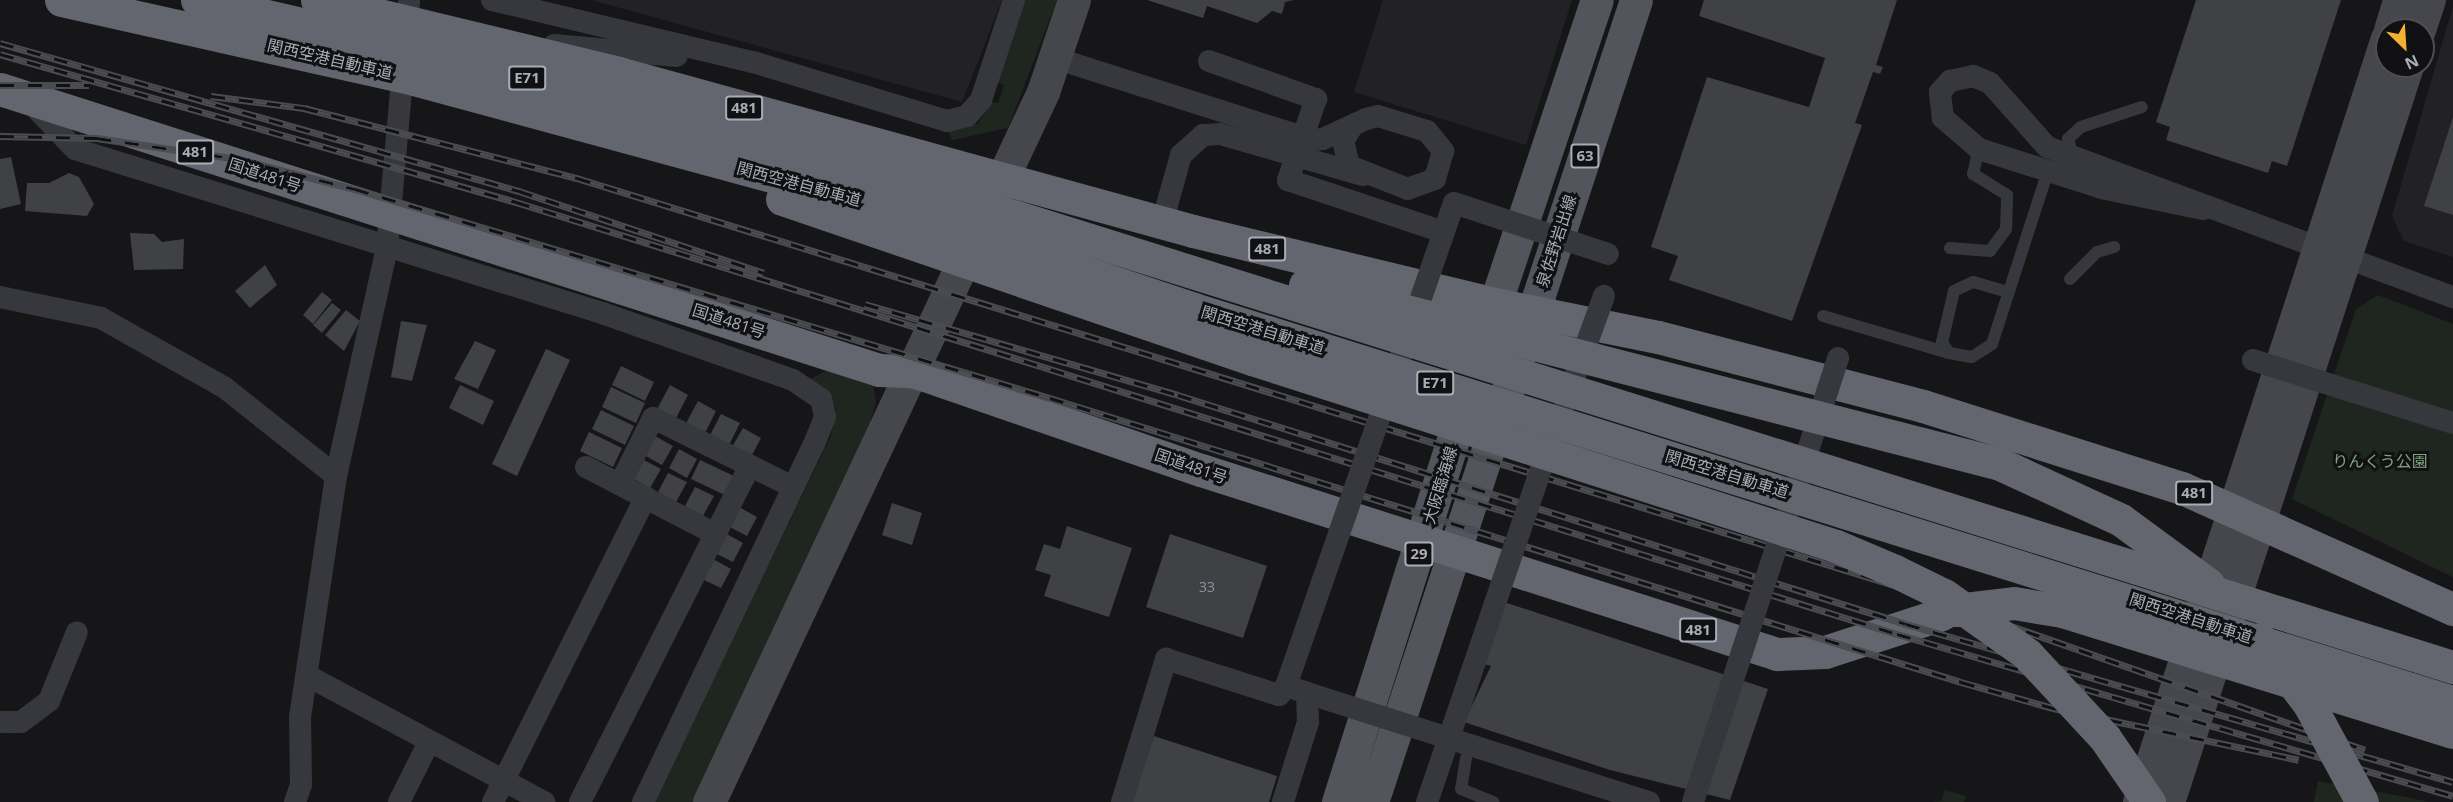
<!DOCTYPE html>
<html>
<head>
<meta charset="utf-8">
<style>
  body { margin:0 }
  #map { position:relative; width:2453px; height:802px; overflow:hidden; background:#161618; font-family:"Open Sans","Noto Sans JP",sans-serif }
  div>[style] { position:absolute }
  [style*='--x'] { left:calc(var(--x)*1px); top:calc(var(--y)*1px); width:calc(var(--w)*1px); rotate:calc(var(--a)*1deg) }
  .built>* { inset:0; background:#222225 }
  .green>* { inset:0; background:#1e261f }
  .building>* { inset:0; background:#404145 }
  .lane>* { height:12px; margin:-6px; padding:0 6px; transform-origin:6px; border-radius:6px; background:#37383d }
  .street>* { height:22px; margin:-11px; padding:0 11px; transform-origin:11px; border-radius:11px; background:#37383d }
  .secondary>* { height:33px; margin:-16.5px; padding:0 16.5px; transform-origin:16.5px; border-radius:16.5px; background:#45474d }
  .primary>* { height:33px; margin:-16.5px; padding:0 16.5px; transform-origin:16.5px; border-radius:16.5px; background:#53555c }
  .highway>* { height:33px; margin:-16.5px; padding:0 16.5px; transform-origin:16.5px; border-radius:16.5px; background:#63666e }
  .rail>* { height:7px; margin-top:-3.5px; transform-origin:0; background:repeating-linear-gradient(90deg,#111113 0 14px,#4a4c52 0 28px); box-sizing:border-box; border-block:2px solid #4a4c52 }
  .street-bridge>* { height:22px; margin:-11px; padding:0 11px; transform-origin:11px; border-radius:11px; background:#37383d }
  .highway-bridge>* { height:33px; margin:-16.5px; padding:0 16.5px; transform-origin:16.5px; border-radius:16.5px; background:#63666e }
  span { translate:-50% -50%; white-space:nowrap; text-align:center; line-height:1.15; -webkit-text-stroke:6px #111113; paint-order:stroke }
  .number-label { font-size:14px; color:#8e929b }
  .number-label span { -webkit-text-stroke-width:0 }
  .shield-label span { padding:2px 4px; background:#111113; border:2px solid; border-radius:4px; -webkit-text-stroke-width:0 }
  .shield-label { font-size:15px; color:#a8adb8; font-weight:700 }
  .street-label { font-size:16px; color:#a8adb8 }
  .park-label { font-size:16px; color:#7fa381 }
  .north { position:absolute; left:2375px; top:18px; width:60px; height:60px; box-sizing:border-box; background:#111113; border:2px solid #4d4f55; border-radius:50%; rotate:155deg; font-size:16px; font-weight:700; line-height:24px; text-align:center; color:#a8adb8 }
  .north::after { content:''; display:block; margin:auto; width:21px; height:27px; background:#f2b134; clip-path:polygon(50% 0,100% 100%,50% 72%,0 100%) }
</style>
</head>
<body>
<div id="map">
  <div class="built">
    <div style="clip-path:polygon(591px 0,1002px 0,962px 102px)"></div>
    <div style="clip-path:polygon(1383px 0,1572px 0,1526px 145px,1354px 92px)"></div>
    <div style="clip-path:polygon(2453px 6px,2453px 257px,2404px 241px,2392px 216px)"></div>
  </div>
  <div class="green">
    <div style="clip-path:polygon(1024px 0,1057px 0,1008px 128px,952px 140px,948px 130px,978px 124px,990px 102px,998px 103px,1004px 85px,997px 82px)"></div>
    <div style="clip-path:polygon(2378px 295px,2453px 324px,2453px 577px,2292px 499px,2356px 309px)"></div>
    <div style="clip-path:polygon(829px 369px,873px 385px,876px 402px,870px 423px,696px 802px,654px 802px,831px 436px,836px 410px,829px 395px,809px 380px)"></div>
    <div style="clip-path:polygon(2318px 781px,2390px 794px,2430px 802px,2314px 802px)"></div>
    <div style="clip-path:polygon(1945px 790px,1966px 796px,1964px 802px,1931px 802px,1941px 801px)"></div>
  </div>
  <div class="building">
    <div style="clip-path:polygon(1147px 0,1294px 0,1285px 2px,1282px 14px,1272px 11px,1257px 23px,1207px 6px,1203px 18px)"></div>
    <div style="clip-path:polygon(1704px 0,1897px 0,1876px 65px,1883px 67px,1880px 74px,1873px 72px,1855px 123px,1862px 125px,1792px 321px,1669px 280px,1678px 256px,1651px 247px,1707px 77px,1809px 107px,1825px 58px,1699px 16px)"></div>
    <div style="clip-path:polygon(2196px 0,2341px 0,2287px 166px,2272px 161px,2268px 173px,2166px 140px,2170px 127px,2156px 122px)"></div>
    <div style="clip-path:polygon(2453px 117px,2453px 215px,2424px 206px)"></div>
    <div style="clip-path:polygon(11px 157px,21px 204px,0 209px,0 159px)"></div>
    <div style="clip-path:polygon(69px 173px,79px 177px,94px 204px,87px 216px,25px 211px,27px 183px,49px 183px)"></div>
    <div style="clip-path:polygon(130px 233px,154px 234px,162px 242px,184px 239px,183px 269px,134px 270px)"></div>
    <div style="clip-path:polygon(265px 265px,277px 285px,250px 308px,235px 291px)"></div>
    <div style="clip-path:polygon(322px 292px,332px 300px,313px 324px,303px 315px)"></div>
    <div style="clip-path:polygon(332px 303px,341px 310px,322px 333px,313px 325px)"></div>
    <div style="clip-path:polygon(346px 310px,360px 321px,344px 351px,325px 335px)"></div>
    <div style="clip-path:polygon(401px 321px,427px 325px,412px 381px,391px 377px)"></div>
    <div style="clip-path:polygon(475px 341px,496px 350px,478px 389px,454px 379px)"></div>
    <div style="clip-path:polygon(546px 349px,570px 360px,517px 476px,492px 464px)"></div>
    <div style="clip-path:polygon(621px 366px,654px 382px,645px 401px,612px 385px)"></div>
    <div style="clip-path:polygon(460px 385px,494px 401px,483px 425px,449px 408px)"></div>
    <div style="clip-path:polygon(670px 385px,688px 395px,675px 420px,656px 411px)"></div>
    <div style="clip-path:polygon(611px 387px,645px 403px,636px 423px,602px 407px)"></div>
    <div style="clip-path:polygon(698px 401px,716px 411px,703px 437px,684px 427px)"></div>
    <div style="clip-path:polygon(601px 410px,634px 426px,625px 445px,592px 429px)"></div>
    <div style="clip-path:polygon(721px 414px,740px 423px,727px 449px,708px 439px)"></div>
    <div style="clip-path:polygon(743px 428px,761px 438px,751px 457px,732px 447px)"></div>
    <div style="clip-path:polygon(589px 432px,622px 448px,613px 467px,580px 451px)"></div>
    <div style="clip-path:polygon(655px 436px,673px 446px,662px 465px,644px 455px)"></div>
    <div style="clip-path:polygon(679px 449px,697px 459px,687px 478px,669px 468px)"></div>
    <div style="clip-path:polygon(642px 459px,661px 469px,650px 488px,632px 478px)"></div>
    <div style="clip-path:polygon(700px 460px,734px 476px,725px 495px,691px 479px)"></div>
    <div style="clip-path:polygon(668px 473px,687px 482px,676px 502px,658px 492px)"></div>
    <div style="clip-path:polygon(695px 487px,714px 496px,703px 516px,685px 506px)"></div>
    <div style="clip-path:polygon(892px 503px,922px 513px,912px 545px,882px 535px)"></div>
    <div style="clip-path:polygon(739px 507px,757px 517px,747px 536px,728px 526px)"></div>
    <div style="clip-path:polygon(1067px 526px,1132px 548px,1109px 617px,1044px 596px,1051px 575px,1035px 570px,1044px 544px,1060px 549px)"></div>
    <div style="clip-path:polygon(725px 533px,743px 543px,733px 562px,715px 553px)"></div>
    <div style="clip-path:polygon(1170px 534px,1267px 566px,1243px 638px,1146px 607px)"></div>
    <div style="clip-path:polygon(713px 559px,731px 569px,721px 588px,702px 579px)"></div>
    <div style="clip-path:polygon(1504px 602px,1768px 689px,1730px 800px,1610px 770px,1464px 722px,1491px 666px,1483px 664px)"></div>
    <div style="clip-path:polygon(1154px 736px,1277px 776px,1269px 802px,1132px 802px)"></div>
  </div>
  <div class="lane">
    <div style="--x:2073;--y:156;--w:18;--a:-106"></div>
    <div style="--x:2068;--y:139;--w:18;--a:-43"></div>
    <div style="--x:2081;--y:127;--w:64;--a:-18.2"></div>
    <div style="--x:1950;--y:248;--w:40;--a:4.3"></div>
    <div style="--x:1990;--y:251;--w:27;--a:-54"></div>
    <div style="--x:2006;--y:229;--w:34;--a:-88"></div>
    <div style="--x:2007;--y:195;--w:40;--a:-148"></div>
    <div style="--x:1973;--y:174;--w:26;--a:-77"></div>
    <div style="--x:2070;--y:279;--w:38;--a:-45"></div>
    <div style="--x:2097;--y:252;--w:18;--a:-16"></div>
    <div style="--x:2008;--y:292;--w:36;--a:-164"></div>
    <div style="--x:1973;--y:282;--w:21;--a:155"></div>
    <div style="--x:1954;--y:291;--w:52;--a:103.2"></div>
    <div style="--x:1942;--y:342;--w:13;--a:58"></div>
    <div style="--x:1949;--y:353;--w:23;--a:10"></div>
    <div style="--x:1972;--y:357;--w:24;--a:-33"></div>
    <div style="--x:1992;--y:344;--w:182;--a:-72.1"></div>
    <div style="--x:1823;--y:316;--w:131;--a:16.4"></div>
    <div style="--x:1466;--y:758;--w:31;--a:99"></div>
    <div style="--x:1461;--y:789;--w:35;--a:22"></div>
  </div>
  <div class="street">
    <div style="--x:492;--y:0;--w:268;--a:13.4"></div>
    <div style="--x:753;--y:62;--w:203;--a:16.9"></div>
    <div style="--x:947;--y:121;--w:21;--a:-14"></div>
    <div style="--x:967;--y:116;--w:21;--a:-49"></div>
    <div style="--x:981;--y:100;--w:105;--a:-71.7"></div>
    <div style="--x:554;--y:45;--w:123;--a:5.1"></div>
    <div style="--x:1055;--y:58;--w:270;--a:17.7"></div>
    <div style="--x:1312;--y:140;--w:11;--a:-5"></div>
    <div style="--x:1323;--y:139;--w:47;--a:-24.9"></div>
    <div style="--x:1366;--y:119;--w:12;--a:-14"></div>
    <div style="--x:1378;--y:116;--w:51;--a:17"></div>
    <div style="--x:1427;--y:131;--w:26;--a:51"></div>
    <div style="--x:1443;--y:151;--w:29;--a:106"></div>
    <div style="--x:1435;--y:179;--w:29;--a:160"></div>
    <div style="--x:1408;--y:189;--w:63;--a:-158.7"></div>
    <div style="--x:1349;--y:166;--w:26;--a:-103"></div>
    <div style="--x:1343;--y:141;--w:19;--a:-58"></div>
    <div style="--x:28;--y:100;--w:68;--a:46.2"></div>
    <div style="--x:75;--y:149;--w:552;--a:17.29"></div>
    <div style="--x:602;--y:313;--w:202;--a:19.3"></div>
    <div style="--x:793;--y:380;--w:34;--a:34"></div>
    <div style="--x:821;--y:399;--w:18;--a:77"></div>
    <div style="--x:825;--y:417;--w:31;--a:112"></div>
    <div style="--x:813;--y:446;--w:395;--a:115.5"></div>
    <div style="--x:2203;--y:209;--w:103;--a:-168.3"></div>
    <div style="--x:2102;--y:188;--w:129;--a:-162.4"></div>
    <div style="--x:1979;--y:149;--w:48;--a:-139.3"></div>
    <div style="--x:1943;--y:118;--w:26;--a:-97"></div>
    <div style="--x:1940;--y:92;--w:15;--a:-48"></div>
    <div style="--x:1950;--y:81;--w:24;--a:-12"></div>
    <div style="--x:1973;--y:76;--w:18;--a:22"></div>
    <div style="--x:1990;--y:83;--w:86;--a:48.3"></div>
    <div style="--x:2047;--y:147;--w:433;--a:20.3"></div>
    <div style="--x:1162;--y:223;--w:71;--a:-74.4"></div>
    <div style="--x:1181;--y:155;--w:30;--a:-42"></div>
    <div style="--x:1203;--y:135;--w:17;--a:-3"></div>
    <div style="--x:1220;--y:134;--w:149;--a:16"></div>
    <div style="--x:0;--y:297;--w:103;--a:11.7"></div>
    <div style="--x:101;--y:318;--w:142;--a:29.4"></div>
    <div style="--x:225;--y:388;--w:142;--a:38.4"></div>
    <div style="--x:2351;--y:391;--w:107;--a:17.4"></div>
    <div style="--x:586;--y:467;--w:145;--a:27.4"></div>
    <div style="--x:620;--y:484;--w:74;--a:-63.4"></div>
    <div style="--x:653;--y:418;--w:156;--a:26.2"></div>
    <div style="--x:308;--y:676;--w:268;--a:28.1"></div>
    <div style="--x:0;--y:722;--w:21;--a:0"></div>
    <div style="--x:21;--y:722;--w:35;--a:-37"></div>
    <div style="--x:49;--y:701;--w:74;--a:-67.9"></div>
    <div style="--x:295;--y:802;--w:18;--a:-71"></div>
    <div style="--x:301;--y:785;--w:68;--a:-90.8"></div>
    <div style="--x:300;--y:717;--w:244;--a:-81.5"></div>
    <div style="--x:336;--y:476;--w:234;--a:-77.4"></div>
    <div style="--x:387;--y:248;--w:249;--a:-84.9"></div>
    <div style="--x:399;--y:802;--w:67;--a:-63.4"></div>
    <div style="--x:493;--y:802;--w:341;--a:-63.4"></div>
    <div style="--x:580;--y:802;--w:377;--a:-63.2"></div>
    <div style="--x:1122;--y:802;--w:150;--a:-72.9"></div>
    <div style="--x:1166;--y:659;--w:119;--a:17.7"></div>
    <div style="--x:1279;--y:695;--w:11;--a:-52"></div>
    <div style="--x:1286;--y:686;--w:22;--a:18"></div>
    <div style="--x:1307;--y:693;--w:29;--a:88"></div>
    <div style="--x:1308;--y:722;--w:84;--a:107.4"></div>
  </div>
  <div class="secondary">
    <div style="--x:2390;--y:30;--w:31;--a:-73"></div>
    <div style="--x:2419;--y:30;--w:32;--a:-72"></div>
    <div style="--x:709;--y:802;--w:785;--a:-64.81"></div>
    <div style="--x:1043;--y:92;--w:97;--a:-71.4"></div>
    <div style="--x:2139;--y:802;--w:803;--a:-72.02"></div>
    <div style="--x:2168;--y:802;--w:774;--a:-72.01"></div>
  </div>
  <div class="primary">
    <div style="--x:1486;--y:331;--w:349;--a:-71.5"></div>
    <div style="--x:1338;--y:802;--w:424;--a:-72.4"></div>
    <div style="--x:1372;--y:802;--w:844;--a:-71.78"></div>
  </div>
  <div class="highway">
    <div style="--x:317;--y:0;--w:310;--a:13.6"></div>
    <div style="--x:618;--y:73;--w:596;--a:15.36"></div>
    <div style="--x:1193;--y:231;--w:310;--a:13.6"></div>
    <div style="--x:1494;--y:304;--w:167;--a:11.4"></div>
    <div style="--x:1658;--y:337;--w:274;--a:14.6"></div>
    <div style="--x:0;--y:89;--w:923;--a:17.73"></div>
    <div style="--x:879;--y:370;--w:33;--a:2"></div>
    <div style="--x:912;--y:371;--w:28;--a:18"></div>
    <div style="--x:939;--y:380;--w:277;--a:19"></div>
    <div style="--x:1201;--y:470;--w:605;--a:17.72"></div>
    <div style="--x:1777;--y:654;--w:48;--a:-2.4"></div>
    <div style="--x:1825;--y:652;--w:123;--a:-18"></div>
  </div>
  <div class="rail">
    <div style="--x:0;--y:43;--w:540;--a:15.92"></div>
    <div style="--x:519;--y:191;--w:258;--a:18.5"></div>
    <div style="--x:0;--y:54;--w:537;--a:16"></div>
    <div style="--x:516;--y:202;--w:1447;--a:17.37"></div>
    <div style="--x:1897;--y:634;--w:579;--a:16.24"></div>
    <div style="--x:0;--y:85;--w:89;--a:0"></div>
    <div style="--x:211;--y:96;--w:94;--a:7.4"></div>
    <div style="--x:304;--y:108;--w:282;--a:14.4"></div>
    <div style="--x:577;--y:178;--w:1378;--a:17.17"></div>
    <div style="--x:1894;--y:585;--w:499;--a:19.3"></div>
    <div style="--x:0;--y:136;--w:97;--a:1.2"></div>
    <div style="--x:97;--y:138;--w:143;--a:8.5"></div>
    <div style="--x:238;--y:159;--w:121;--a:14.4"></div>
    <div style="--x:355;--y:189;--w:726;--a:16.74"></div>
    <div style="--x:1050;--y:398;--w:954;--a:17.31"></div>
    <div style="--x:1961;--y:682;--w:96;--a:15.8"></div>
    <div style="--x:2053;--y:708;--w:251;--a:11.9"></div>
    <div style="--x:865;--y:304;--w:326;--a:16.2"></div>
    <div style="--x:1178;--y:395;--w:763;--a:17.46"></div>
    <div style="--x:1906;--y:624;--w:569;--a:16.11"></div>
  </div>
  <div class="street-bridge">
    <div style="--x:1209;--y:61;--w:114;--a:19.6"></div>
    <div style="--x:1316;--y:99;--w:86;--a:109.1"></div>
    <div style="--x:1288;--y:180;--w:163;--a:18.5"></div>
    <div style="--x:2253;--y:360;--w:103;--a:17.6"></div>
    <div style="--x:1565;--y:403;--w:114;--a:-70"></div>
    <div style="--x:1286;--y:686;--w:511;--a:-70.82"></div>
    <div style="--x:1454;--y:203;--w:162;--a:18.3"></div>
    <div style="--x:1307;--y:693;--w:359;--a:17.7"></div>
    <div style="--x:1427;--y:802;--w:383;--a:-71.1"></div>
    <div style="--x:1693;--y:802;--w:467;--a:-71.9"></div>
  </div>
  <div class="highway-bridge">
    <div style="--x:61;--y:0;--w:362;--a:12.6"></div>
    <div style="--x:414;--y:79;--w:504;--a:15.2"></div>
    <div style="--x:900;--y:211;--w:310;--a:18.4"></div>
    <div style="--x:1194;--y:309;--w:1319;--a:17.34"></div>
    <div style="--x:197;--y:0;--w:225;--a:12.9"></div>
    <div style="--x:416;--y:50;--w:453;--a:14.8"></div>
    <div style="--x:854;--y:166;--w:1676;--a:17.4"></div>
    <div style="--x:782;--y:199;--w:496;--a:18.8"></div>
    <div style="--x:1252;--y:359;--w:613;--a:17.76"></div>
    <div style="--x:1836;--y:546;--w:64;--a:23"></div>
    <div style="--x:1895;--y:571;--w:55;--a:26.1"></div>
    <div style="--x:1944;--y:595;--w:102;--a:35.4"></div>
    <div style="--x:2027;--y:654;--w:115;--a:47.1"></div>
    <div style="--x:2105;--y:738;--w:78;--a:55.5"></div>
    <div style="--x:1305;--y:285;--w:718;--a:14.44"></div>
    <div style="--x:2000;--y:464;--w:133;--a:24.8"></div>
    <div style="--x:2121;--y:520;--w:108;--a:36.3"></div>
    <div style="--x:1923;--y:406;--w:272;--a:17.6"></div>
    <div style="--x:2182;--y:488;--w:297;--a:24.1"></div>
    <div style="--x:1956;--y:610;--w:58;--a:-6.9"></div>
    <div style="--x:2014;--y:603;--w:49;--a:9.5"></div>
    <div style="--x:2062;--y:611;--w:409;--a:17.2"></div>
    <div style="--x:2260;--y:639;--w:81;--a:53"></div>
    <div style="--x:2309;--y:704;--w:111;--a:61.6"></div>
  </div>
  <div class="number-label">
    <span style="left:1207px;top:587px">33</span>
  </div>
  <div class="shield-label">
    <span style="left:527px;top:78px">E71</span>
    <span style="left:744px;top:108px">481</span>
    <span style="left:195px;top:152px">481</span>
    <span style="left:1585px;top:156px">63</span>
    <span style="left:1267px;top:249px">481</span>
    <span style="left:1435px;top:383px">E71</span>
    <span style="left:2194px;top:493px">481</span>
    <span style="left:1419px;top:554px">29</span>
    <span style="left:1698px;top:630px">481</span>
  </div>
  <div class="street-label">
    <span style="left:330px;top:59px;rotate:13deg">関西空港自動車道</span>
    <span style="left:265px;top:175px;rotate:18deg">国道481号</span>
    <span style="left:799px;top:184px;rotate:15deg">関西空港自動車道</span>
    <span style="left:1556px;top:241px;rotate:-72deg">泉佐野岩出線</span>
    <span style="left:729px;top:321px;rotate:18deg">国道481号</span>
    <span style="left:1263px;top:330px;rotate:17deg">関西空港自動車道</span>
    <span style="left:1191px;top:466px;rotate:19deg">国道481号</span>
    <span style="left:1727px;top:474px;rotate:17deg">関西空港自動車道</span>
    <span style="left:1440px;top:485px;rotate:-73deg">大阪臨海線</span>
    <span style="left:2191px;top:618px;rotate:18deg">関西空港自動車道</span>
  </div>
  <div class="park-label">
    <span style="left:2380px;top:461px">りんくう公園</span>
  </div>
  <div class="north">N</div>
</div>
</body>
</html>
